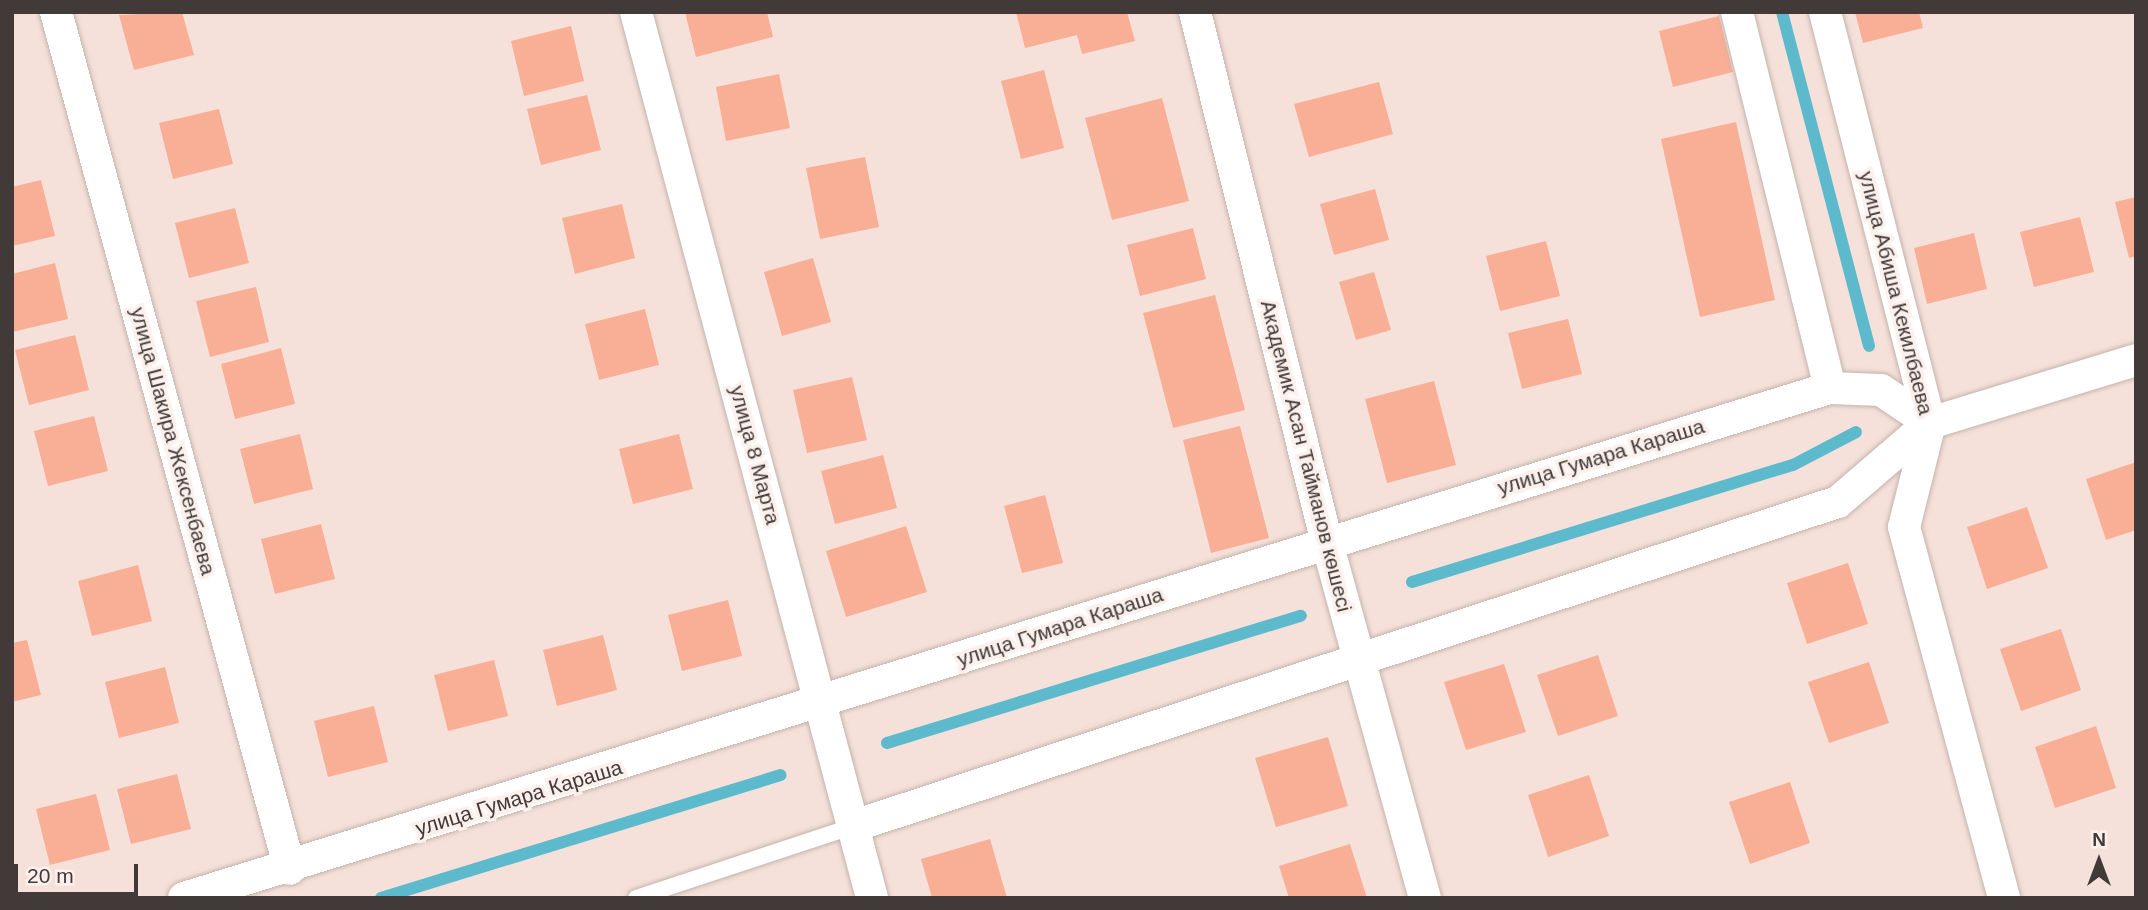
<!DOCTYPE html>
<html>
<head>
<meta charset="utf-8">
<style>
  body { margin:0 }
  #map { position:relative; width:2148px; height:910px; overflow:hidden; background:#f5e1da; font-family:Arial,sans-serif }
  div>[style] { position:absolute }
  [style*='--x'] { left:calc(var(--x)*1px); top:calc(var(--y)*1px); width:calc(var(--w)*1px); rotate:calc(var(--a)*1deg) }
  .stream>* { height:12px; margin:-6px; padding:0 6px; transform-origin:6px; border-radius:6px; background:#5dbacc }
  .building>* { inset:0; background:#f8af96 }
  .roads { filter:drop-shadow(0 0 2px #c5b3ac) drop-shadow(0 0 2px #c5b3ac) }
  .service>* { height:16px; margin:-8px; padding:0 8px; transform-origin:8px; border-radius:8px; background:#fff }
  .minor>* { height:32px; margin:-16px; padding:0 16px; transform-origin:16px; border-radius:16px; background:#fff }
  span { translate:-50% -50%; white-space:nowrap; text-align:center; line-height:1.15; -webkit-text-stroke:7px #fcf0ec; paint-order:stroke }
  .street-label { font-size:21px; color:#423a38 }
  .frame { position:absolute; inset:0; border:14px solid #423a38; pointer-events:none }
  .north { position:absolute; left:2064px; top:826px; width:70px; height:70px; -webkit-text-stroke:5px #fcf0ec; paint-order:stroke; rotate:0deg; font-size:19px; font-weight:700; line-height:28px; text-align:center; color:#423a38 }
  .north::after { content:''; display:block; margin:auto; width:24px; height:32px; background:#423a38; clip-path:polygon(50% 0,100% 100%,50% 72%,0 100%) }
  .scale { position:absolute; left:14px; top:864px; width:124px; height:32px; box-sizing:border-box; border:4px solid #423a38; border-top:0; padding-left:9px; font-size:21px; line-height:24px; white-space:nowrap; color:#423a38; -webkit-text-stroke:5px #fcf0ec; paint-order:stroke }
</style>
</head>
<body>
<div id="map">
  <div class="stream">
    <div style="--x:1782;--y:12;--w:345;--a:75.4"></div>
    <div style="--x:1412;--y:582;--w:399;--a:-17.1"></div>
    <div style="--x:1793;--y:465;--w:71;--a:-27.6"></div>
    <div style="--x:887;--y:743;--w:433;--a:-17.1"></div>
    <div style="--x:381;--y:898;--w:418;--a:-17.1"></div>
  </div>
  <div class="building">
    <div style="clip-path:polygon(182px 12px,194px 55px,134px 70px,119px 15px)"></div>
    <div style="clip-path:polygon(685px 12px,767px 12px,773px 37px,696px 57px)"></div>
    <div style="clip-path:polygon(1016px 12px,1127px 12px,1135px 41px,1082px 54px,1077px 35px,1025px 48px)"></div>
    <div style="clip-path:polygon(1855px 12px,1919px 12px,1923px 28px,1863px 43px)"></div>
    <div style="clip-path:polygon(1719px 16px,1733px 72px,1673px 87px,1659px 31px)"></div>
    <div style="clip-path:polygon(571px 26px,584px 81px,524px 96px,511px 41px)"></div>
    <div style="clip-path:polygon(1044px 70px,1064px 148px,1021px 159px,1001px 81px)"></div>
    <div style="clip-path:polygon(779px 74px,790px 128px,726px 141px,716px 87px)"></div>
    <div style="clip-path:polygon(1379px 82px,1393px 134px,1309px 157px,1294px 104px)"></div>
    <div style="clip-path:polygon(587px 95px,601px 150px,541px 165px,527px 109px)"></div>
    <div style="clip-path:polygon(1162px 98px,1189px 201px,1112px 220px,1085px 118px)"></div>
    <div style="clip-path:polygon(219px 109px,233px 164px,173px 179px,159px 123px)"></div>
    <div style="clip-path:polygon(1736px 122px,1775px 300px,1700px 317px,1661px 139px)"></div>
    <div style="clip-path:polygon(865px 157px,879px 227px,820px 239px,806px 168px)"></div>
    <div style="clip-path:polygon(41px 180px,55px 236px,12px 246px,12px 187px)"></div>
    <div style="clip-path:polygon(1375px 189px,1389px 240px,1334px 255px,1320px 204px)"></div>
    <div style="clip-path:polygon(2136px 197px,2136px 256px,2129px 258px,2115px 202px)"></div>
    <div style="clip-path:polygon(622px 204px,635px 258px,575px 274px,562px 218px)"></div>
    <div style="clip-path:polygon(235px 208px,249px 263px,189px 278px,175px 223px)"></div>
    <div style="clip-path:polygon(2080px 217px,2094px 272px,2034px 287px,2020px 232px)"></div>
    <div style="clip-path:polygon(1193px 228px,1206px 279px,1140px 296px,1127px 245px)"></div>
    <div style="clip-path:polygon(1974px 233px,1987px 289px,1927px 304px,1914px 248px)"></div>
    <div style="clip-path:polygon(1546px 241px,1560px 296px,1500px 311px,1486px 256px)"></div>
    <div style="clip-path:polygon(813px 258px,831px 322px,782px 336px,764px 272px)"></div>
    <div style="clip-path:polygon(55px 263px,68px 319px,12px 332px,12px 274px)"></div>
    <div style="clip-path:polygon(1374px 272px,1391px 330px,1356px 340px,1339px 282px)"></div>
    <div style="clip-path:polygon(256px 287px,269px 342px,210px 357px,196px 301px)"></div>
    <div style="clip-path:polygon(1215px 295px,1245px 410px,1173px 428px,1143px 313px)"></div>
    <div style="clip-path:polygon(645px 309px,659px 365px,599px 380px,585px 324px)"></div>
    <div style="clip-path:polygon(1568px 319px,1582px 374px,1522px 389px,1508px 333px)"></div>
    <div style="clip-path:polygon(75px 335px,89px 390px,29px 405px,15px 350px)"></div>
    <div style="clip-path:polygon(281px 348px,295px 404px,235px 419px,221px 364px)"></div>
    <div style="clip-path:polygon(852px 377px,867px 440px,807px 453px,793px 390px)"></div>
    <div style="clip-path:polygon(1434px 381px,1456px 465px,1387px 483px,1365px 399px)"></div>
    <div style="clip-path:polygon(94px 416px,108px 471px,48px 486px,34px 431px)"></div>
    <div style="clip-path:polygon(1240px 426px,1269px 538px,1211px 553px,1183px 440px)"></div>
    <div style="clip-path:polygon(300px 434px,313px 489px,254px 504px,240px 449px)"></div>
    <div style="clip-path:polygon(679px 434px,693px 489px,633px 504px,619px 449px)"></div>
    <div style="clip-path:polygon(883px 455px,897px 508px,835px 524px,821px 471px)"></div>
    <div style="clip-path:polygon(2136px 462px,2136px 530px,2106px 540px,2086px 479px)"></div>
    <div style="clip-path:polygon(1045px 495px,1063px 563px,1022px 573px,1004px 506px)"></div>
    <div style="clip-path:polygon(2027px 507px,2048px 568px,1987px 589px,1967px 527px)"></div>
    <div style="clip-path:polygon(321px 524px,335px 579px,275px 594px,261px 539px)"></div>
    <div style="clip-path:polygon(906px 526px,927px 592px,846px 617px,826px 551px)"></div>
    <div style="clip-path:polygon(1848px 563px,1868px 624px,1807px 644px,1787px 583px)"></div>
    <div style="clip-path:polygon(138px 565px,152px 621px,92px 636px,78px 581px)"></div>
    <div style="clip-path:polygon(728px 600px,742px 656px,682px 671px,668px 615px)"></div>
    <div style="clip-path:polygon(2061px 629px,2081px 690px,2021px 711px,2000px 649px)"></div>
    <div style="clip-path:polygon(603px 635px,617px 690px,557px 706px,543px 650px)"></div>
    <div style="clip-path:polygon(27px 640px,41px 695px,12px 702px,12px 643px)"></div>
    <div style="clip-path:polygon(1598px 655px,1618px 716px,1558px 736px,1537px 675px)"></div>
    <div style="clip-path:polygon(494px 660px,508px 716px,448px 731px,434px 675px)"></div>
    <div style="clip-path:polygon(1869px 662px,1889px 723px,1829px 743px,1808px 682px)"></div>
    <div style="clip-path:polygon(1504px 664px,1526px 732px,1466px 750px,1444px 682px)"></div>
    <div style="clip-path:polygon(165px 667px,179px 723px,119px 738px,105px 682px)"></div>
    <div style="clip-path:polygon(374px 706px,388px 762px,328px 777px,314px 721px)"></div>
    <div style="clip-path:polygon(2096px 726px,2116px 788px,2055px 808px,2035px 747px)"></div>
    <div style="clip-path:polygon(1328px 737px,1348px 806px,1276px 827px,1255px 758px)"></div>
    <div style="clip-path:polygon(177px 774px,191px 829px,131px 844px,117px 789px)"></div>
    <div style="clip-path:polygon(1589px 775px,1609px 836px,1548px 857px,1528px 795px)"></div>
    <div style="clip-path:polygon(1790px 782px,1810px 843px,1750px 864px,1729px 802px)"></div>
    <div style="clip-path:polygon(96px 794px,110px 850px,50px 865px,36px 809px)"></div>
    <div style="clip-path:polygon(990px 839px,1007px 898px,932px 898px,921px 859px)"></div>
    <div style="clip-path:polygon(1350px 844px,1367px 898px,1289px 898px,1279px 866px)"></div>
  </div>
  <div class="roads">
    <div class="service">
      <div style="--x:636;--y:898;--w:230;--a:-18.3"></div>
    </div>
    <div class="minor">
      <div style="--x:56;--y:12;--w:888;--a:74.73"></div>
      <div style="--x:636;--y:12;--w:917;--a:75.08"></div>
      <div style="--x:1195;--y:12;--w:543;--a:76.04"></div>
      <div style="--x:1326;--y:539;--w:372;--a:74.6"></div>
      <div style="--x:1737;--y:12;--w:387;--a:76.1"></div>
      <div style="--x:1825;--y:12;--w:424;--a:75.7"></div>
      <div style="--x:1930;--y:423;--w:107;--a:104"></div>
      <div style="--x:1904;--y:527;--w:384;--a:74.9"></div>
      <div style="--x:854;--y:826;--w:1036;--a:-18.23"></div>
      <div style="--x:1838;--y:502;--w:121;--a:-40.7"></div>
      <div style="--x:1930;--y:423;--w:215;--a:-17"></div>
      <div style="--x:184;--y:898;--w:1723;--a:-17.22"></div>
      <div style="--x:1830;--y:388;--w:51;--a:2.2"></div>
      <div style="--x:1881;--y:390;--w:59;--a:34"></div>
    </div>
  </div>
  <div class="street-label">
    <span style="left:1896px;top:293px;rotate:76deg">улица Абиша Кекилбаева</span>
    <span style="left:173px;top:441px;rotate:75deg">улица Шакира Жексенбаева</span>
    <span style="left:755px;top:455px;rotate:75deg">улица 8 Марта</span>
    <span style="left:1306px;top:456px;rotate:76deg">Академик Асан Тайманов көшесі</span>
    <span style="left:1601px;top:457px;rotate:-17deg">улица Гумара Караша</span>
    <span style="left:1060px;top:627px;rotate:-18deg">улица Гумара Караша</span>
    <span style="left:519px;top:798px;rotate:-17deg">улица Гумара Караша</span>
  </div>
  <div class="frame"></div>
  <div class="north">N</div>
  <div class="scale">20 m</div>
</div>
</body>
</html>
